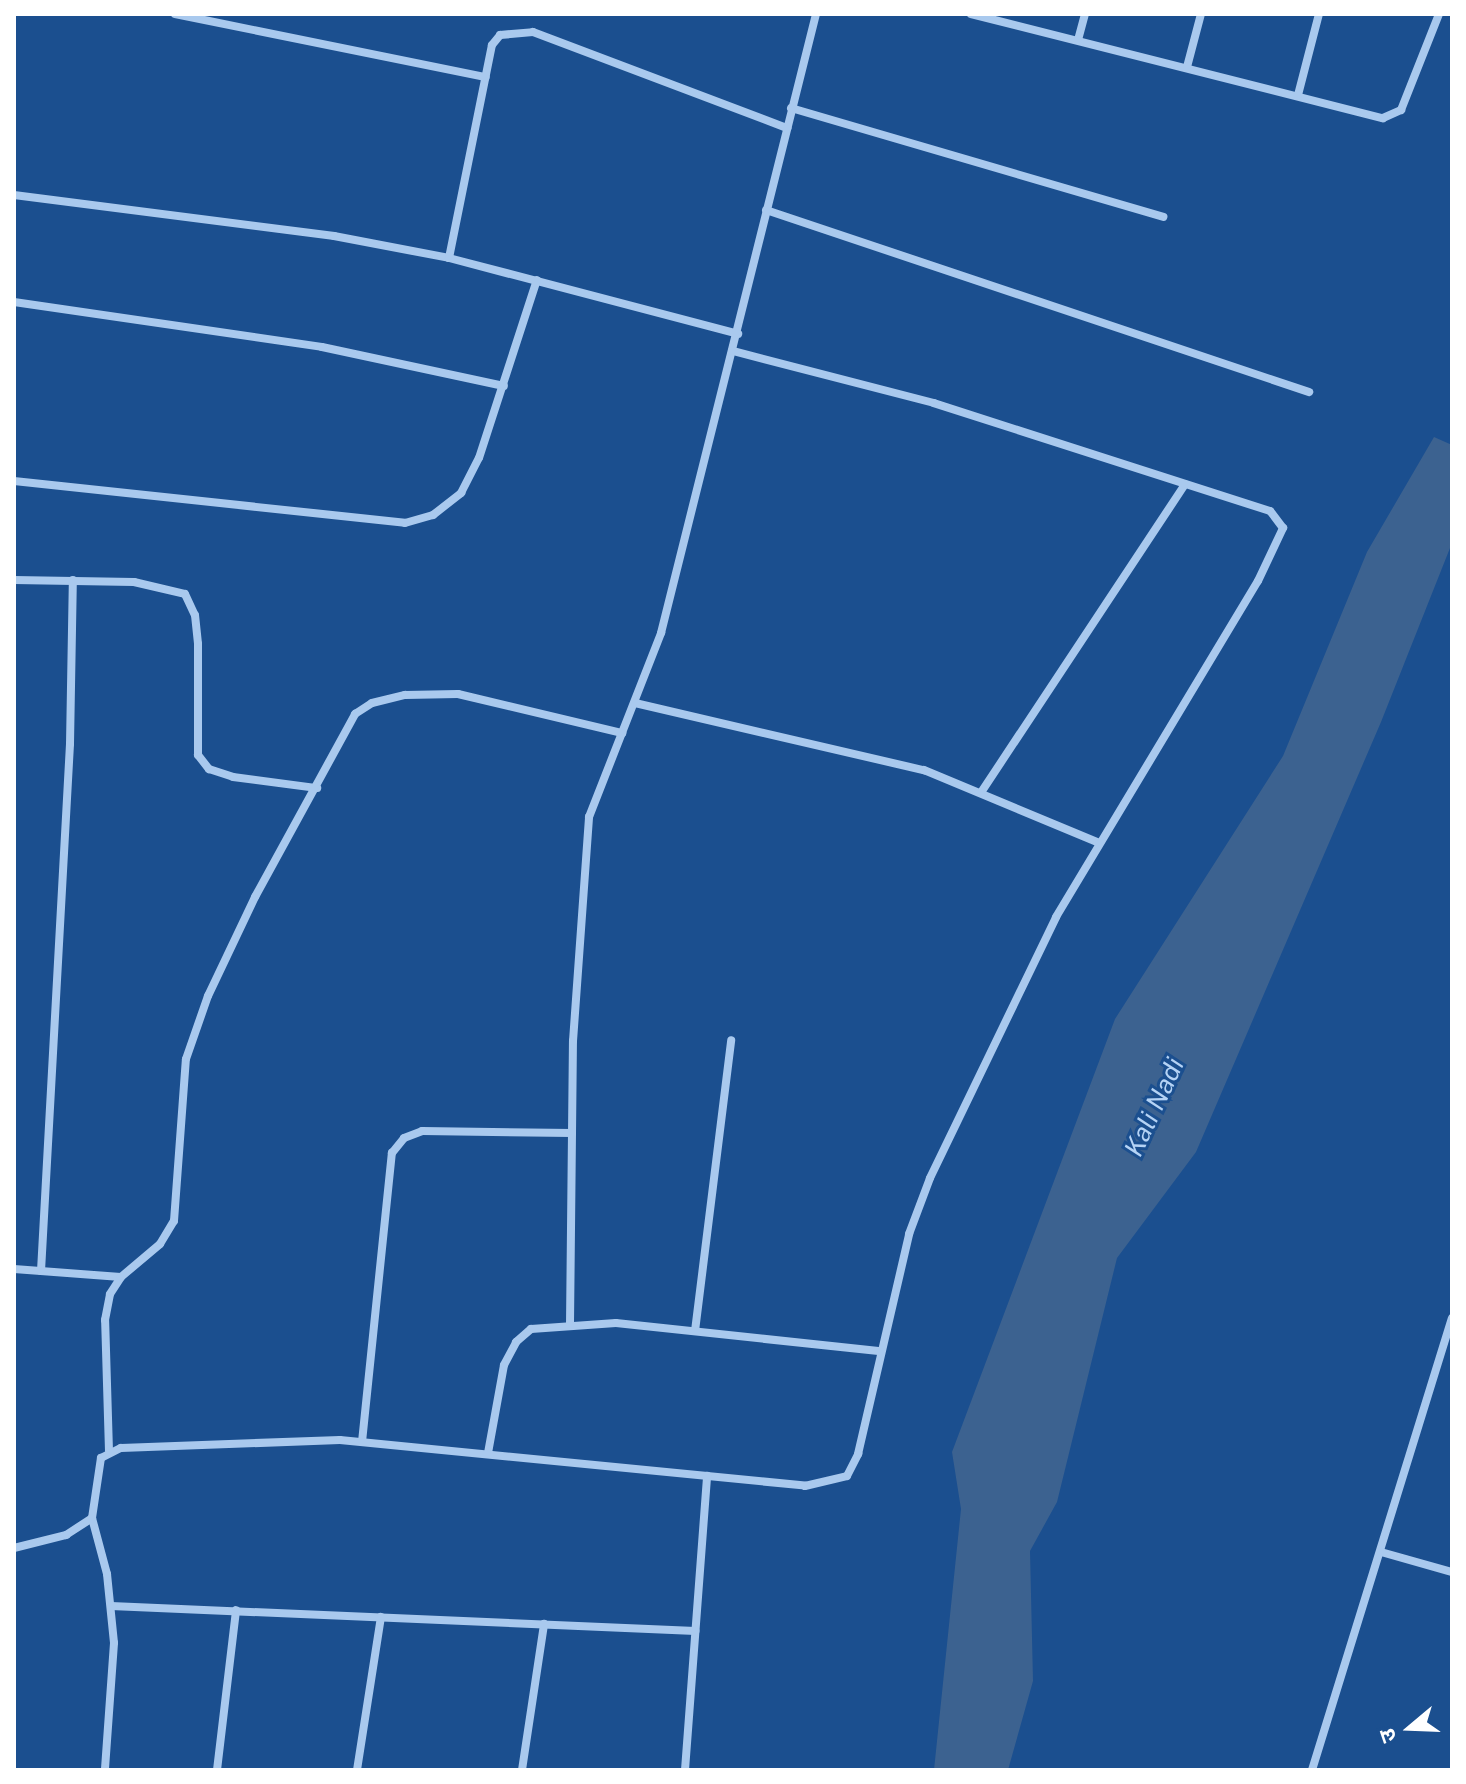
<!DOCTYPE html>
<html>
<head>
<meta charset="utf-8">
<style>
  body { margin:0 }
  #map { position:relative; width:1466px; height:1784px; overflow:hidden; background:#1b4f8f; font-family:"Public Sans","Noto Sans Devanagari",sans-serif }
  div>[style] { position:absolute }
  [style*='--x'] { left:calc(var(--x)*1px); top:calc(var(--y)*1px); width:calc(var(--w)*1px); rotate:calc(var(--a)*1deg) }
  .water>* { inset:0; background:#3c6290 }
  .street>* { height:8px; margin:-4px; padding:0 4px; transform-origin:4px; border-radius:4px; background:#a9c9ee }
  span { translate:-50% -50%; white-space:nowrap; text-align:center; line-height:1.15; -webkit-text-stroke:6px #1b4f8f; paint-order:stroke }
  .water-label { font-size:26px; color:#b5d3f5; font-style:italic }
  .frame { position:absolute; inset:0; border:16px solid #fff; pointer-events:none }
  .north { position:absolute; left:1370px; top:1688px; width:80px; height:80px; -webkit-text-stroke:6px #1b4f8f; paint-order:stroke; rotate:251deg; font-size:22px; font-weight:700; line-height:32px; text-align:center; color:#fff }
  .north::after { content:''; display:block; margin:auto; width:28px; height:36px; background:#fff; clip-path:polygon(50% 0,100% 100%,50% 72%,0 100%) }
</style>
</head>
<body>
<div id="map">
  <div class="water">
    <div style="clip-path:polygon(1434px 437px,1452px 445px,1452px 543px,1381px 722px,1196px 1152px,1117px 1258px,1057px 1502px,1030px 1551px,1033px 1681px,1008px 1770px,934px 1770px,961px 1509px,952px 1452px,1115px 1019px,1283px 756px,1367px 552px)"></div>
  </div>
  <div class="street">
    <div style="--x:175;--y:14;--w:317;--a:11.5"></div>
    <div style="--x:971;--y:14;--w:425;--a:14.2"></div>
    <div style="--x:1383;--y:118;--w:20;--a:-24"></div>
    <div style="--x:1401;--y:110;--w:103;--a:-68.4"></div>
    <div style="--x:1078;--y:40;--w:27;--a:-75"></div>
    <div style="--x:1187;--y:67;--w:55;--a:-75.2"></div>
    <div style="--x:1298;--y:95;--w:84;--a:-75.5"></div>
    <div style="--x:791;--y:108;--w:388;--a:16.3"></div>
    <div style="--x:14;--y:195;--w:323;--a:7.3"></div>
    <div style="--x:334;--y:236;--w:117;--a:10.8"></div>
    <div style="--x:449;--y:258;--w:299;--a:14.7"></div>
    <div style="--x:766;--y:210;--w:573;--a:18.53"></div>
    <div style="--x:449;--y:258;--w:217;--a:-78.6"></div>
    <div style="--x:492;--y:45;--w:13;--a:-51"></div>
    <div style="--x:500;--y:35;--w:33;--a:-5"></div>
    <div style="--x:533;--y:32;--w:272;--a:20.7"></div>
    <div style="--x:14;--y:302;--w:311;--a:8.3"></div>
    <div style="--x:322;--y:347;--w:186;--a:12.1"></div>
    <div style="--x:14;--y:481;--w:393;--a:6.1"></div>
    <div style="--x:405;--y:523;--w:29;--a:-16"></div>
    <div style="--x:433;--y:515;--w:36;--a:-38"></div>
    <div style="--x:461;--y:493;--w:39;--a:-63"></div>
    <div style="--x:479;--y:458;--w:187;--a:-72"></div>
    <div style="--x:14;--y:580;--w:120;--a:1"></div>
    <div style="--x:134;--y:582;--w:52;--a:13.2"></div>
    <div style="--x:185;--y:594;--w:23;--a:65"></div>
    <div style="--x:195;--y:615;--w:29;--a:84"></div>
    <div style="--x:198;--y:644;--w:111;--a:90"></div>
    <div style="--x:198;--y:755;--w:18;--a:52"></div>
    <div style="--x:209;--y:769;--w:25;--a:18"></div>
    <div style="--x:233;--y:777;--w:85;--a:7.5"></div>
    <div style="--x:635;--y:703;--w:297;--a:13.1"></div>
    <div style="--x:924;--y:770;--w:190;--a:22.6"></div>
    <div style="--x:982;--y:791;--w:368;--a:-56.5"></div>
    <div style="--x:14;--y:1269;--w:107;--a:4.3"></div>
    <div style="--x:41;--y:1271;--w:528;--a:-86.85"></div>
    <div style="--x:70;--y:744;--w:164;--a:-89"></div>
    <div style="--x:570;--y:1324;--w:283;--a:-89.4"></div>
    <div style="--x:573;--y:1041;--w:225;--a:-85.9"></div>
    <div style="--x:589;--y:817;--w:198;--a:-68.6"></div>
    <div style="--x:661;--y:633;--w:638;--a:-75.94"></div>
    <div style="--x:695;--y:1331;--w:293;--a:-82.9"></div>
    <div style="--x:362;--y:1442;--w:291;--a:-84.1"></div>
    <div style="--x:392;--y:1153;--w:19;--a:-51"></div>
    <div style="--x:404;--y:1138;--w:19;--a:-21"></div>
    <div style="--x:422;--y:1131;--w:150;--a:0.8"></div>
    <div style="--x:109;--y:1451;--w:131;--a:-91.7"></div>
    <div style="--x:105;--y:1320;--w:26;--a:-79"></div>
    <div style="--x:110;--y:1294;--w:20;--a:-57"></div>
    <div style="--x:121;--y:1277;--w:51;--a:-40.2"></div>
    <div style="--x:160;--y:1244;--w:27;--a:-59"></div>
    <div style="--x:174;--y:1221;--w:162;--a:-85.8"></div>
    <div style="--x:186;--y:1059;--w:67;--a:-70.8"></div>
    <div style="--x:208;--y:996;--w:110;--a:-64.6"></div>
    <div style="--x:255;--y:897;--w:209;--a:-61.3"></div>
    <div style="--x:355;--y:714;--w:20;--a:-33"></div>
    <div style="--x:372;--y:703;--w:34;--a:-14"></div>
    <div style="--x:405;--y:695;--w:53;--a:-1.1"></div>
    <div style="--x:458;--y:694;--w:169;--a:13.4"></div>
    <div style="--x:488;--y:1453;--w:89;--a:-79.7"></div>
    <div style="--x:504;--y:1365;--w:26;--a:-62"></div>
    <div style="--x:516;--y:1342;--w:20;--a:-41"></div>
    <div style="--x:531;--y:1329;--w:85;--a:-4"></div>
    <div style="--x:616;--y:1323;--w:264;--a:6.1"></div>
    <div style="--x:92;--y:1518;--w:58;--a:75"></div>
    <div style="--x:107;--y:1574;--w:69;--a:84.2"></div>
    <div style="--x:114;--y:1643;--w:127;--a:94.1"></div>
    <div style="--x:14;--y:1548;--w:54;--a:-14"></div>
    <div style="--x:66;--y:1535;--w:31;--a:-33"></div>
    <div style="--x:92;--y:1518;--w:61;--a:-81.5"></div>
    <div style="--x:101;--y:1458;--w:22;--a:-27"></div>
    <div style="--x:121;--y:1448;--w:219;--a:-2.1"></div>
    <div style="--x:340;--y:1440;--w:467;--a:5.6"></div>
    <div style="--x:805;--y:1486;--w:43;--a:-13.4"></div>
    <div style="--x:847;--y:1476;--w:25;--a:-63"></div>
    <div style="--x:858;--y:1454;--w:226;--a:-76.9"></div>
    <div style="--x:909;--y:1234;--w:60;--a:-69.4"></div>
    <div style="--x:930;--y:1178;--w:290;--a:-64.2"></div>
    <div style="--x:1056;--y:917;--w:392;--a:-59"></div>
    <div style="--x:1258;--y:581;--w:59;--a:-64.7"></div>
    <div style="--x:1283;--y:528;--w:21;--a:-127"></div>
    <div style="--x:1270;--y:511;--w:353;--a:-162.2"></div>
    <div style="--x:934;--y:403;--w:208;--a:-165.5"></div>
    <div style="--x:1381;--y:1552;--w:74;--a:15.7"></div>
    <div style="--x:111;--y:1606;--w:585;--a:2.45"></div>
    <div style="--x:217;--y:1770;--w:161;--a:-83.2"></div>
    <div style="--x:357;--y:1770;--w:155;--a:-81.1"></div>
    <div style="--x:522;--y:1770;--w:148;--a:-81.4"></div>
    <div style="--x:685;--y:1770;--w:295;--a:-85.7"></div>
    <div style="--x:1312;--y:1770;--w:473;--a:-72.8"></div>
  </div>
  <div class="water-label">
    <span style="left:1154px;top:1107px;rotate:-65deg">Kali Nadi</span>
  </div>
  <div class="frame"></div>
  <div class="north">उ</div>
</div>
</body>
</html>
